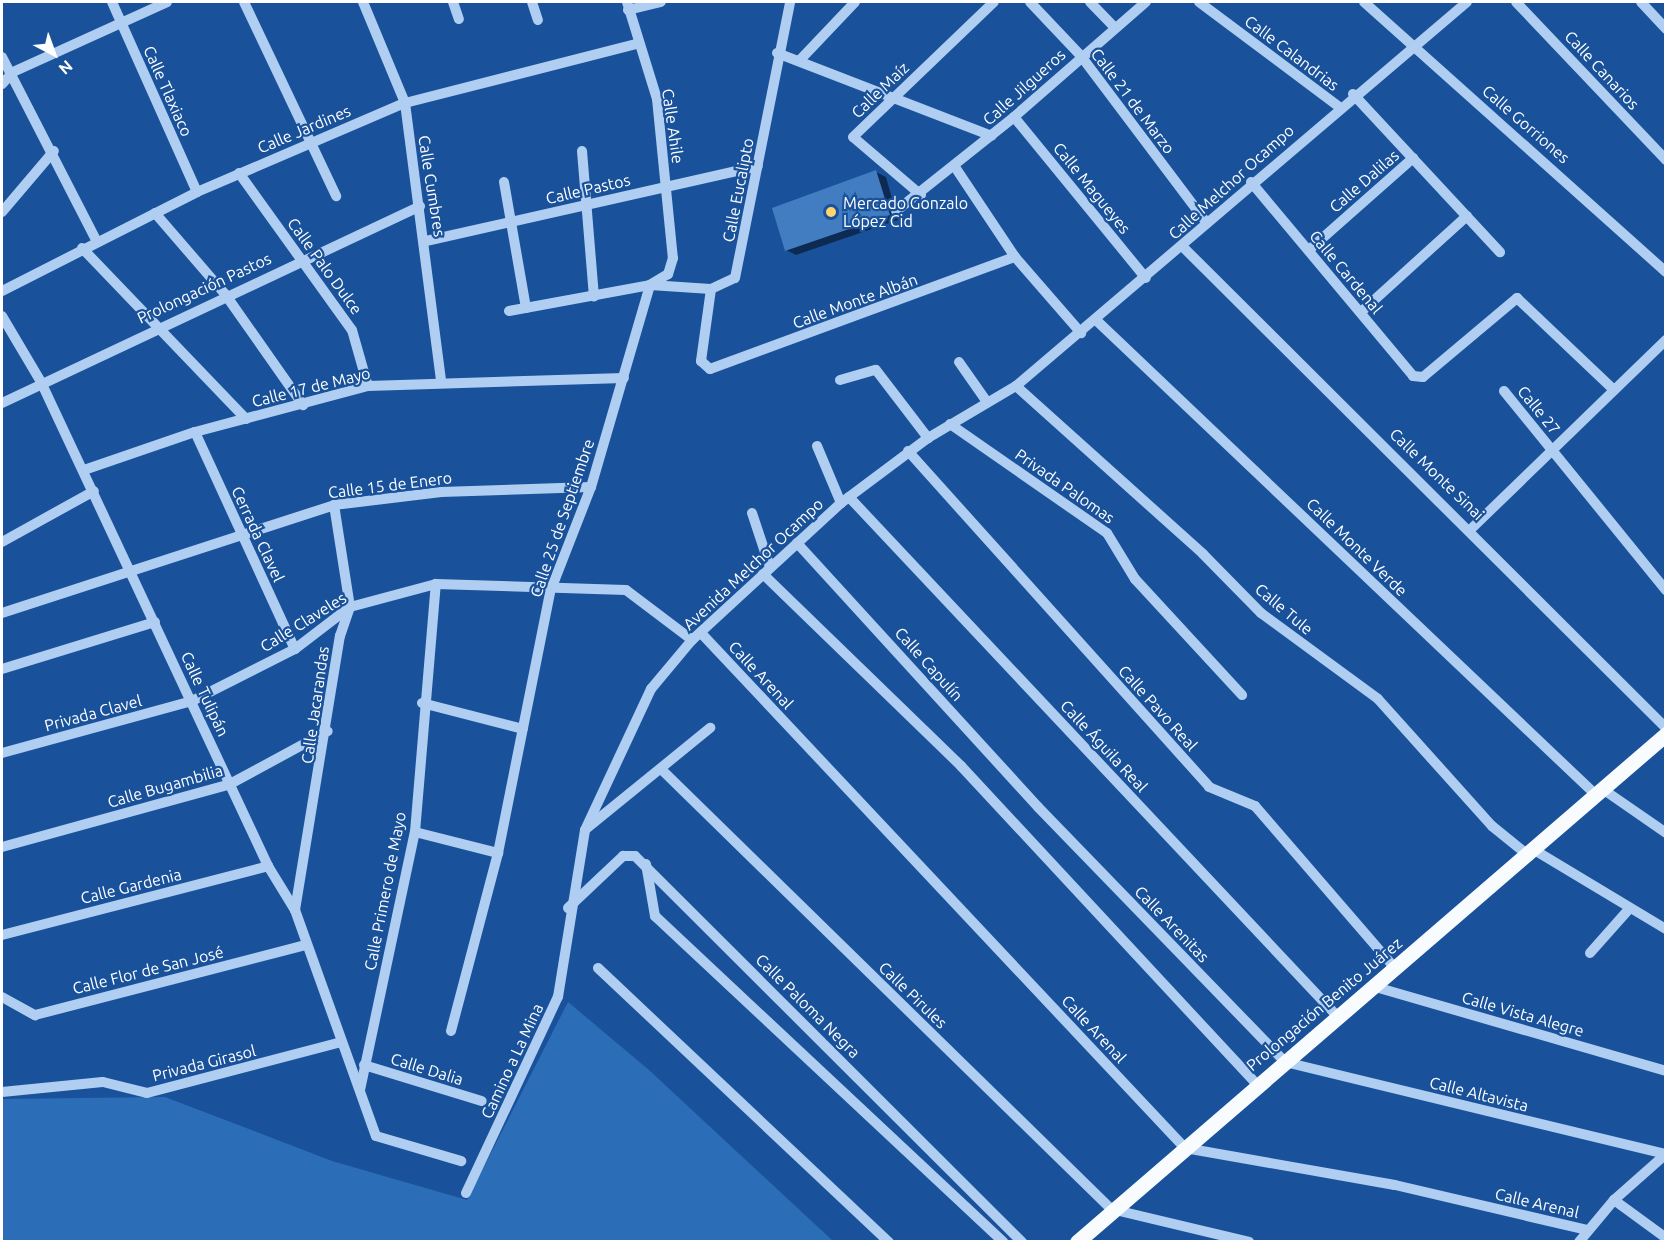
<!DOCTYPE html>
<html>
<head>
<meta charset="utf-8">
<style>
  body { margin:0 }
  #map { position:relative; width:1667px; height:1243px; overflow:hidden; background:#19529b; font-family:Ubuntu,sans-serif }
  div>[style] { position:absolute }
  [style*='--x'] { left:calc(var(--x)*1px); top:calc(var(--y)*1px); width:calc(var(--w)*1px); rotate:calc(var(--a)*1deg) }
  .green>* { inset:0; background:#2c6db8 }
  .shadow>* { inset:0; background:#0007 }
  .building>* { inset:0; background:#427cc1 }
  .minor>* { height:10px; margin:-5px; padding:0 5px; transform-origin:5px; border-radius:5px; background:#afcef1 }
  .major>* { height:15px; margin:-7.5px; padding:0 7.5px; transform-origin:7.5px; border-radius:7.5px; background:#f9fcff }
  .dots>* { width:16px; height:16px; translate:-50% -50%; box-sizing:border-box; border:3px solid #19529b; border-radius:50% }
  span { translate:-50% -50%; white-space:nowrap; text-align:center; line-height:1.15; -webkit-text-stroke:4.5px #19529b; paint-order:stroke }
  .street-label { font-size:16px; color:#fff }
  .poi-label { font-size:16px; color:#fff }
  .left { translate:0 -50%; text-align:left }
  .frame { position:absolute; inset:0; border:3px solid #fff; pointer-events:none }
  .north { position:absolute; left:24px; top:24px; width:60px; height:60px; -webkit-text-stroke:4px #19529b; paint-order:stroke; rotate:139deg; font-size:16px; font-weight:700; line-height:24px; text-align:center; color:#fff }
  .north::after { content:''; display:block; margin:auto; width:21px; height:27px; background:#fff; clip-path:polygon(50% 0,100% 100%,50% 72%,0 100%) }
</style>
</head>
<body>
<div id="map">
  <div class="green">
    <div style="clip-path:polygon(568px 1002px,649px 1070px,833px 1241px,2px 1241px,2px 1099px,165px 1097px,332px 1161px,467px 1200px)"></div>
  </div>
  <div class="shadow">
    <div style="clip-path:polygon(876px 172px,886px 177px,898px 220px,796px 255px,786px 250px)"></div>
  </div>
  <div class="building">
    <div style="clip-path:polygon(876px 170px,890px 215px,785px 251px,772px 208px)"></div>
  </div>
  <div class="minor">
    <div style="--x:112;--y:2;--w:208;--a:65.9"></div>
    <div style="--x:244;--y:2;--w:215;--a:64.6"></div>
    <div style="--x:363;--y:2;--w:109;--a:67.4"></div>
    <div style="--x:405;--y:103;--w:281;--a:82.6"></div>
    <div style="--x:453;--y:2;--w:18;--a:71"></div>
    <div style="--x:532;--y:2;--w:19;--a:72"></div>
    <div style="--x:627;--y:2;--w:102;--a:72.8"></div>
    <div style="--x:657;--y:99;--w:160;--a:84.3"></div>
    <div style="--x:673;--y:258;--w:17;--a:107"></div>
    <div style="--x:668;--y:274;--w:21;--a:149"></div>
    <div style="--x:1030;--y:2;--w:74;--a:46.6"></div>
    <div style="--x:1081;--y:56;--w:209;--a:53"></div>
    <div style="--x:1090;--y:2;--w:36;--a:46"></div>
    <div style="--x:1199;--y:2;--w:174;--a:36.8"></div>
    <div style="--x:1364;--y:2;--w:405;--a:41.8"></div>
    <div style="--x:1516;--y:2;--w:218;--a:46.5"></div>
    <div style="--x:1641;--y:2;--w:37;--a:47"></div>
    <div style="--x:628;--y:10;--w:34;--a:-14"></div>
    <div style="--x:777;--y:53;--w:230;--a:21.1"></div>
    <div style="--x:2;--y:57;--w:208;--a:62.8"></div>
    <div style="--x:800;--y:60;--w:80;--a:-46.5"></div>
    <div style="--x:2;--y:84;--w:16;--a:-47"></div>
    <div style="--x:13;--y:72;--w:169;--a:-24.4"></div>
    <div style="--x:1353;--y:94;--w:216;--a:47.1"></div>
    <div style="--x:1014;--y:117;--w:208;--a:50.7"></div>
    <div style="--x:582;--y:151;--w:146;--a:85.3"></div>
    <div style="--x:955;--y:167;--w:108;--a:56.3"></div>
    <div style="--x:1015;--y:257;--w:101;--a:49"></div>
    <div style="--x:239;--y:173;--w:193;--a:54.3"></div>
    <div style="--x:352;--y:330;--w:58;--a:74.1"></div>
    <div style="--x:504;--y:182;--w:128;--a:80.1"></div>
    <div style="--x:1251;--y:182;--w:253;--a:50.1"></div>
    <div style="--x:1413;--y:376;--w:10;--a:6"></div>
    <div style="--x:1423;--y:377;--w:123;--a:-40"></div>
    <div style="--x:1517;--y:298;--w:131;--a:43.5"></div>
    <div style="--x:921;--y:195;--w:89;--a:-139.5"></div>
    <div style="--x:853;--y:137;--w:195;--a:-43.8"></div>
    <div style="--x:896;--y:211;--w:151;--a:-38.5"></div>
    <div style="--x:1014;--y:117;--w:175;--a:-41.1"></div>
    <div style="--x:2;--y:212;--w:80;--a:-49.6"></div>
    <div style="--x:155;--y:213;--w:107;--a:49.2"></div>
    <div style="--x:225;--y:294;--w:136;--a:54.9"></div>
    <div style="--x:426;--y:241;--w:340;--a:-12.7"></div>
    <div style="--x:1183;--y:247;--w:682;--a:44.88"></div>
    <div style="--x:82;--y:248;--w:237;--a:46.2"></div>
    <div style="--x:1309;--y:250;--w:139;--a:-41.5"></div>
    <div style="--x:711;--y:289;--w:73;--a:97.9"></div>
    <div style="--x:701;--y:361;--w:12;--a:42"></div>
    <div style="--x:710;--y:369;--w:325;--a:-20.2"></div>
    <div style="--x:2;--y:291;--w:219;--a:-26.9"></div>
    <div style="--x:197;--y:192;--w:226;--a:-23.2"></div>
    <div style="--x:405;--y:103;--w:239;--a:-14.3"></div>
    <div style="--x:509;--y:311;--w:143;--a:-10.4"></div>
    <div style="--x:650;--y:285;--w:61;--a:3.8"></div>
    <div style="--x:711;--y:289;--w:26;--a:-25"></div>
    <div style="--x:735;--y:278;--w:281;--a:-78.7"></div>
    <div style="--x:1361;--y:312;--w:143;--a:-42.2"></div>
    <div style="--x:2;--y:316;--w:77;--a:59.4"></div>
    <div style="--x:41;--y:382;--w:535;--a:64.87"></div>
    <div style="--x:268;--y:866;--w:52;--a:58.5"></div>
    <div style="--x:295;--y:910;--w:240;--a:70.3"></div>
    <div style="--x:376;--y:1136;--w:89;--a:16.4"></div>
    <div style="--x:1096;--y:320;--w:691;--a:43.53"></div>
    <div style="--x:959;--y:362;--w:49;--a:55"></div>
    <div style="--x:840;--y:380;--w:37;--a:-16"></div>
    <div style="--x:876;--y:370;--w:86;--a:52.6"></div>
    <div style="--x:1016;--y:386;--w:251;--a:41.9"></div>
    <div style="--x:1203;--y:554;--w:83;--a:45.5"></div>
    <div style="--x:1261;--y:613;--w:145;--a:36.3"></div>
    <div style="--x:1378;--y:699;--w:171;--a:48.1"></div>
    <div style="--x:1492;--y:826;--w:48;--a:39"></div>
    <div style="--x:1504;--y:391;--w:257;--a:50.9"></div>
    <div style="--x:2;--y:403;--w:462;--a:-25.2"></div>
    <div style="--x:950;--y:424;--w:191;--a:34.8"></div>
    <div style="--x:1107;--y:533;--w:54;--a:58.7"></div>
    <div style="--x:1135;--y:579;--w:158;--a:47.3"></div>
    <div style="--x:195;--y:432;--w:239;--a:65.3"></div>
    <div style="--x:817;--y:446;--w:62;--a:67.2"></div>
    <div style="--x:908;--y:451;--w:451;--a:48.1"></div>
    <div style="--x:1209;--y:787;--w:50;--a:22.4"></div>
    <div style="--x:1255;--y:806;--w:214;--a:49.2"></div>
    <div style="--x:84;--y:470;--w:117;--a:-18.9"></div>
    <div style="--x:195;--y:432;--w:179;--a:-14.9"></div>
    <div style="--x:368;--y:386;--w:256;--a:-1.8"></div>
    <div style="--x:849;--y:497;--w:712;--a:46.76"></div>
    <div style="--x:752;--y:513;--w:57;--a:71.6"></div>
    <div style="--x:1471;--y:529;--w:272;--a:-44.1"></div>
    <div style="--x:2;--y:542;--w:105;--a:-29"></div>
    <div style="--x:797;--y:543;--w:357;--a:47.6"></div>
    <div style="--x:1038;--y:807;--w:355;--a:45.9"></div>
    <div style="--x:1285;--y:1062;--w:392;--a:13.6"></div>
    <div style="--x:763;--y:574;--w:276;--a:44.1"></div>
    <div style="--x:961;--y:766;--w:434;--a:47.1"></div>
    <div style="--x:2;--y:613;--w:349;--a:-18"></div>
    <div style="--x:334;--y:505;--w:108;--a:-6.9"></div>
    <div style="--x:441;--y:492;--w:150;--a:-1.9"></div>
    <div style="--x:701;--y:633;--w:707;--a:46.78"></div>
    <div style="--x:1185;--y:1148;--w:213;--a:10"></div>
    <div style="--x:1395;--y:1185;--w:197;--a:13.2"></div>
    <div style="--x:2;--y:669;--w:160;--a:-17.1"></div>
    <div style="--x:422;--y:703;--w:104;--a:14.4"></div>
    <div style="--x:2;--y:753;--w:197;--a:-15.3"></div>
    <div style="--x:192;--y:701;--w:115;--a:-26.8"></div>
    <div style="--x:295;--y:649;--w:69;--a:-37.4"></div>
    <div style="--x:350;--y:607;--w:89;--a:-15"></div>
    <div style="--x:436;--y:584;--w:190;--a:1.8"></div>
    <div style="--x:626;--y:590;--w:83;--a:37.1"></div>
    <div style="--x:663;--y:771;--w:627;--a:44.35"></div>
    <div style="--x:1111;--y:1209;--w:142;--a:13.4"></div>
    <div style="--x:1604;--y:790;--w:75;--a:34.7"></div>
    <div style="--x:587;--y:828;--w:159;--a:-39.1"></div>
    <div style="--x:415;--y:832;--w:86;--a:14.2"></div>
    <div style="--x:2;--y:847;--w:237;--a:-15.4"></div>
    <div style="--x:230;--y:784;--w:111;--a:-28.4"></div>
    <div style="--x:1536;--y:851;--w:152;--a:31"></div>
    <div style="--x:646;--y:864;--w:53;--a:80.2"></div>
    <div style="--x:655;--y:916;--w:477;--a:43.1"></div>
    <div style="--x:568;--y:908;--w:76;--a:-43.4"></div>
    <div style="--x:623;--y:856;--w:12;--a:0"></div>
    <div style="--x:635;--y:856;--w:547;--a:44.93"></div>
    <div style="--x:295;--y:910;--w:278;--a:-80.7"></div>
    <div style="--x:340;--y:636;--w:31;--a:-71"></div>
    <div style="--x:350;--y:607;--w:103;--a:-98.9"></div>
    <div style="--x:2;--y:935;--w:275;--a:-14.5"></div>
    <div style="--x:1590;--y:953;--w:59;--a:-48.4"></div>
    <div style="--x:598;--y:968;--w:400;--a:43.3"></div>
    <div style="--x:1372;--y:986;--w:306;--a:16.1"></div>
    <div style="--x:2;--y:997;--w:38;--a:29"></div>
    <div style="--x:35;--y:1015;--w:280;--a:-14.5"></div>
    <div style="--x:451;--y:1031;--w:184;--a:-75.2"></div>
    <div style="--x:498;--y:853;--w:266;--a:-78.7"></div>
    <div style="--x:550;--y:592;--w:113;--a:-68.7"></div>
    <div style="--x:591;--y:487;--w:210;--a:-73.7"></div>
    <div style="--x:364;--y:1065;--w:123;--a:17"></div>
    <div style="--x:360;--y:1090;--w:264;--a:-78"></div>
    <div style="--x:415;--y:832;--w:249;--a:-85.2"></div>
    <div style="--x:2;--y:1092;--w:101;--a:-5.7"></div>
    <div style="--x:103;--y:1082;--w:45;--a:14"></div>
    <div style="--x:147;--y:1093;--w:201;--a:-14.7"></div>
    <div style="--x:466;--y:1193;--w:217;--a:-64.9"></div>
    <div style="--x:558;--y:997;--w:169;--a:-80.8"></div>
    <div style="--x:585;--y:830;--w:156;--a:-64.9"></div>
    <div style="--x:651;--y:689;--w:64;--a:-50.1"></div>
    <div style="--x:692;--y:640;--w:202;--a:-42.6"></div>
    <div style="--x:841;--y:503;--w:109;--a:-36.8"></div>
    <div style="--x:928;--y:438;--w:102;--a:-30.6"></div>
    <div style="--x:1016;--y:386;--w:592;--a:-40.41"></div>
    <div style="--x:1614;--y:1200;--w:64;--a:36.2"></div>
    <div style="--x:1579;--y:1242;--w:55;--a:-50.2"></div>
    <div style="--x:1614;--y:1200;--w:69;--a:-41.5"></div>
  </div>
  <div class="major">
    <div style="--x:1077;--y:1242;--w:778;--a:-40.78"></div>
  </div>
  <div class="dots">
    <div style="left:831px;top:212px;background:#ffd46f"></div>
  </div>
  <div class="street-label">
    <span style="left:1292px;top:53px;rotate:37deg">Calle Calandrias</span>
    <span style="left:1602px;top:70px;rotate:47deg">Calle Canarios</span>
    <span style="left:1024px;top:87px;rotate:-42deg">Calle Jilgueros</span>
    <span style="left:880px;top:90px;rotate:-44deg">Calle Maíz</span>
    <span style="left:168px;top:91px;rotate:66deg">Calle Tlaxiaco</span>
    <span style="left:1133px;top:101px;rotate:53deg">Calle 21 de Marzo</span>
    <span style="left:1526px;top:124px;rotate:41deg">Calle Gorriones</span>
    <span style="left:673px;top:126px;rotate:82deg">Calle Ahile</span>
    <span style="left:304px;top:129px;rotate:-23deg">Calle Jardines</span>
    <span style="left:1364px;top:181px;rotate:-41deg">Calle Dalilas</span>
    <span style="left:1231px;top:182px;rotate:-42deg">Calle Melchor Ocampo</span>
    <span style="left:432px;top:186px;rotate:81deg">Calle Cumbres</span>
    <span style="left:1092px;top:188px;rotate:51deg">Calle Magueyes</span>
    <span style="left:588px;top:189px;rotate:-13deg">Calle Pastos</span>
    <span style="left:738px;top:190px;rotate:-79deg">Calle Eucalipto</span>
    <span style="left:325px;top:266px;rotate:54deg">Calle Palo Dulce</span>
    <span style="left:1346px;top:272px;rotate:50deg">Calle Cardenal</span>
    <span style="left:204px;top:288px;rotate:-25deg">Prolongación Pastos</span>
    <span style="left:855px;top:301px;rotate:-20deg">Calle Monte Albán</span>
    <span style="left:311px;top:387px;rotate:-14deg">Calle 17 de Mayo</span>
    <span style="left:1539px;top:410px;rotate:51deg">Calle 27</span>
    <span style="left:1437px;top:474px;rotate:44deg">Calle Monte Sinai</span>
    <span style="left:390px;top:485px;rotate:-7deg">Calle 15 de Enero</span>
    <span style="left:1065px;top:486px;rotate:35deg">Privada Palomas</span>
    <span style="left:562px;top:518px;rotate:-71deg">Calle 25 de Septiembre</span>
    <span style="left:258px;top:534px;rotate:65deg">Cerrada Clavel</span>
    <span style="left:1357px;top:547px;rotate:44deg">Calle Monte Verde</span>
    <span style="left:753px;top:564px;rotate:-43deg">Avenida Melchor Ocampo</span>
    <span style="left:1284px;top:609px;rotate:40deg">Calle Tule</span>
    <span style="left:303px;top:622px;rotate:-32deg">Calle Claveles</span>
    <span style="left:929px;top:664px;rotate:48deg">Calle Capulín</span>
    <span style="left:761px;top:675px;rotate:47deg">Calle Arenal</span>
    <span style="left:205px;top:694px;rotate:65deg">Calle Tulipán</span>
    <span style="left:315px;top:705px;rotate:-82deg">Calle Jacarandas</span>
    <span style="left:1158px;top:708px;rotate:48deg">Calle Pavo Real</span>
    <span style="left:93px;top:713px;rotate:-15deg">Privada Clavel</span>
    <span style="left:1104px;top:746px;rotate:47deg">Calle Águila Real</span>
    <span style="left:165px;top:786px;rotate:-16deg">Calle Bugambilia</span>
    <span style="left:131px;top:886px;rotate:-14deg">Calle Gardenia</span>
    <span style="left:385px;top:891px;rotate:-79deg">Calle Primero de Mayo</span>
    <span style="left:1172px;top:924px;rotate:46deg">Calle Arenitas</span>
    <span style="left:148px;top:970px;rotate:-14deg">Calle Flor de San José</span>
    <span style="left:913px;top:995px;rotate:44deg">Calle Pirules</span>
    <span style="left:1324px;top:1004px;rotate:-40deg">Prolongación Benito Juárez</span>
    <span style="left:808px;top:1006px;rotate:45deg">Calle Paloma Negra</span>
    <span style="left:1523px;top:1014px;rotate:16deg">Calle Vista Alegre</span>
    <span style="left:1094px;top:1029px;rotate:47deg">Calle Arenal</span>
    <span style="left:512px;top:1061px;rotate:-65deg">Camino a La Mina</span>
    <span style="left:204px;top:1063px;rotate:-14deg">Privada Girasol</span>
    <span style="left:427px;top:1069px;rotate:17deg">Calle Dalia</span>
    <span style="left:1479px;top:1094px;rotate:14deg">Calle Altavista</span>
    <span style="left:1537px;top:1203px;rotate:13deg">Calle Arenal</span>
  </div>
  <div class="poi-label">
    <span class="left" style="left:843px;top:212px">Mercado Gonzalo<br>López Cid</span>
  </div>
  <div class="frame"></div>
  <div class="north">N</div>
</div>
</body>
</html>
